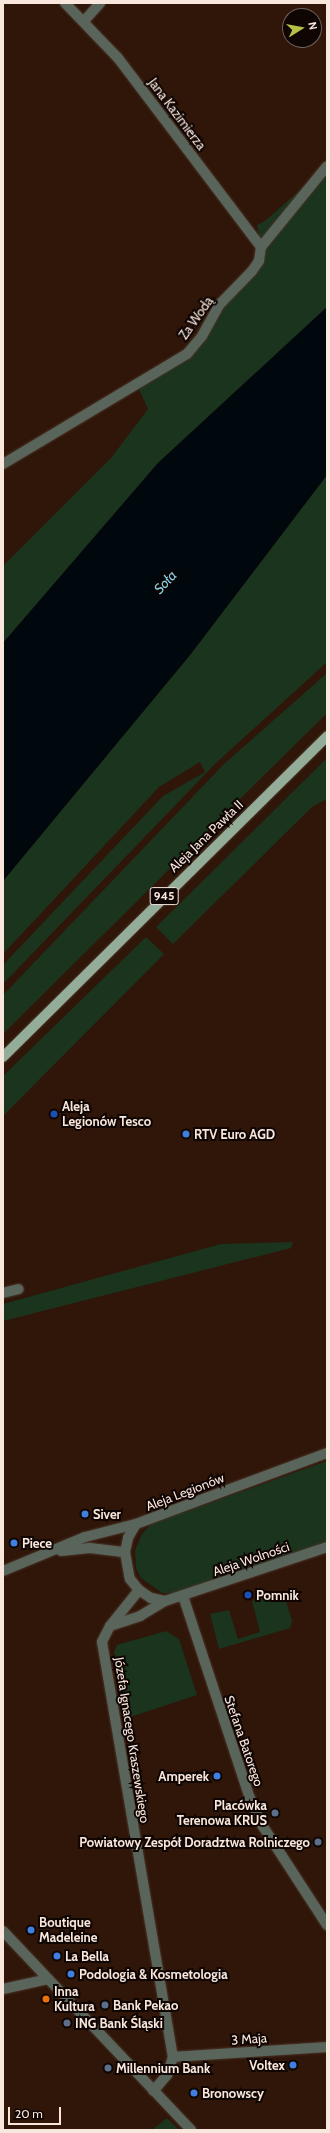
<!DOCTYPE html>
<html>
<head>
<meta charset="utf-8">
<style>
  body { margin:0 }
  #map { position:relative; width:330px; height:2133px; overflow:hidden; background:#2f1609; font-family:Cabin,sans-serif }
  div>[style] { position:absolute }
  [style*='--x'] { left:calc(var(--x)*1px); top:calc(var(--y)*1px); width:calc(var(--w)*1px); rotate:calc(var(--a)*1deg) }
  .green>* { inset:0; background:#1a341e }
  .water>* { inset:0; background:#00070d }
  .roads { filter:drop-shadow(0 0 1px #4b3327) drop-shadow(0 0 1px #4b3327) }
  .minor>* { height:10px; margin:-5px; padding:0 5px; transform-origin:5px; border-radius:5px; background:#59655b }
  .major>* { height:10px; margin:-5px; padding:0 5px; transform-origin:5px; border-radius:5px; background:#94ad99 }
  .dots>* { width:11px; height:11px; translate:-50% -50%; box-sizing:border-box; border:2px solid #0f0502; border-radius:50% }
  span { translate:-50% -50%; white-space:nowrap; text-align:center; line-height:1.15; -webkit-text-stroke:4px #0f0502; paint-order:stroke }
  .shield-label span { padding:1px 3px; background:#0f0502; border:1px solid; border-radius:3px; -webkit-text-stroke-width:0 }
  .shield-label { font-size:12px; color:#f9e7de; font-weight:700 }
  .street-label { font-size:13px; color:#f9e7de }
  .poi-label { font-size:13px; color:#f9e7de; font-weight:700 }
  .left { translate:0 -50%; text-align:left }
  .right { translate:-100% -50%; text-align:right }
  .water-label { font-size:14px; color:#86d2ea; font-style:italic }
  .frame { position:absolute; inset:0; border:4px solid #f9e7de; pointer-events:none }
  .north { position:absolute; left:282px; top:8px; width:40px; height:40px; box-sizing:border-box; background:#0f0502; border:1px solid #6d5f5a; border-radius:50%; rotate:79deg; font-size:11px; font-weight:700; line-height:16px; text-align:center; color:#f9e7de }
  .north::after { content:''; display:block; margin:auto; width:14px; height:18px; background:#b8c147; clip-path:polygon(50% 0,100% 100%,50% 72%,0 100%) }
  .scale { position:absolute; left:8px; top:2107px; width:53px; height:18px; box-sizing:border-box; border:2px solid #f9e7de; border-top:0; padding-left:5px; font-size:12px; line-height:14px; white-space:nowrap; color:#f9e7de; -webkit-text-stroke:3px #0f0502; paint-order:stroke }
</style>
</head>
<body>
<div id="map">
  <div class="green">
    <div style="clip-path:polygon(327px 166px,327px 307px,158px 463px,3px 643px,3px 566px,111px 458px,148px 409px,137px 385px,187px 354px,240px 285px,261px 247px,257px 225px,265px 221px)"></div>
    <div style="clip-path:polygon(327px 475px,327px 662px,216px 763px,3px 984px,3px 965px,163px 796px,205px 772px,200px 762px,159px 787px,3px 954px,3px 881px,190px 655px)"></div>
    <div style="clip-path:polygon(327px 673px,327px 713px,3px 1034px,3px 995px,224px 764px)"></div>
    <div style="clip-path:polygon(327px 758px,327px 799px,312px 807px,173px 944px,156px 927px)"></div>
    <div style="clip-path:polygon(146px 937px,164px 954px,3px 1116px,3px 1076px)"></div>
    <div style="clip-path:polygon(293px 1242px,291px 1248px,3px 1321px,3px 1304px,221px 1244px)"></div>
    <div style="clip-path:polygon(327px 1461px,327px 1542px,175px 1593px,162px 1593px,141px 1578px,136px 1568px,135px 1550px,142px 1534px,151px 1524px)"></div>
    <div style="clip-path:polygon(283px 1591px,292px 1621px,290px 1628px,219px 1649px,210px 1614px,229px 1610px,238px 1639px,260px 1632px,252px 1601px)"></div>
    <div style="clip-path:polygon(166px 1631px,179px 1639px,197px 1695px,124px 1719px,114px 1652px,117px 1645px)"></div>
    <div style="clip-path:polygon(167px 2118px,179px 2130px,152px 2130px)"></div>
  </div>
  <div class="water">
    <div style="clip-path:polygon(327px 307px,327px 475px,190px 655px,3px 881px,3px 643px,158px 463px)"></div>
  </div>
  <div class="roads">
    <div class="minor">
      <div style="--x:65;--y:3;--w:76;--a:46.1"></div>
      <div style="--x:118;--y:58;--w:237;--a:52.9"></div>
      <div style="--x:84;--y:21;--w:24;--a:-48"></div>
      <div style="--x:3;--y:464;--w:214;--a:-30.9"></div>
      <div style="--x:187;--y:354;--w:23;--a:-50"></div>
      <div style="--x:202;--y:336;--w:37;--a:-61"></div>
      <div style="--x:220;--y:304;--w:46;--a:-45.9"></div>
      <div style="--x:252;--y:271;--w:12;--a:-55"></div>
      <div style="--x:259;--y:261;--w:14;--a:-82"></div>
      <div style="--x:261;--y:247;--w:104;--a:-50.8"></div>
      <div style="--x:3;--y:1293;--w:16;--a:-14"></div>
      <div style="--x:136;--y:1524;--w:16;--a:120"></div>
      <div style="--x:128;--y:1538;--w:14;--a:102"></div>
      <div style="--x:125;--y:1552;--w:27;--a:80"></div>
      <div style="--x:130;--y:1579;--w:14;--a:51"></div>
      <div style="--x:139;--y:1590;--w:14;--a:34"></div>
      <div style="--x:151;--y:1598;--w:14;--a:12"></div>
      <div style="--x:165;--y:1601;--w:171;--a:-18.4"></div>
      <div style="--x:61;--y:1551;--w:29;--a:-6"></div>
      <div style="--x:90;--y:1548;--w:35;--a:7"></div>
      <div style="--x:3;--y:1571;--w:89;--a:-22.5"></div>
      <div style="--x:85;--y:1537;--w:53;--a:-14.3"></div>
      <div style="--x:136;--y:1524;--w:204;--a:-20.4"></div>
      <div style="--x:139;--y:1590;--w:46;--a:128.9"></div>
      <div style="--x:110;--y:1626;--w:18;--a:117"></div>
      <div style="--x:102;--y:1642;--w:421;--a:80.3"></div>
      <div style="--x:173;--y:2057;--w:19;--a:108"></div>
      <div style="--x:167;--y:2075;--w:21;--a:131"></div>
      <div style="--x:183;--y:1596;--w:213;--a:71.7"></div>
      <div style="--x:250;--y:1798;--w:26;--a:67"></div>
      <div style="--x:260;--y:1822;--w:123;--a:57"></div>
      <div style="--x:110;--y:1626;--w:32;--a:-18"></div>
      <div style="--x:140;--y:1616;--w:29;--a:-31"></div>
      <div style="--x:3;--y:1931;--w:274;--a:46.6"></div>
      <div style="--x:3;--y:1989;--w:46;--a:-12.5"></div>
      <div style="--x:173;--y:2057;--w:154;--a:-3.7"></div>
    </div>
    <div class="major">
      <div style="--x:3;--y:1057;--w:456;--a:-44.7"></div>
    </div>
  </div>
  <div class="dots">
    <div style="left:54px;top:1114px;background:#1a4fb4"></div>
    <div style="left:186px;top:1134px;background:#3f7fe0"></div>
    <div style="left:85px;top:1514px;background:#3f7fe0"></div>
    <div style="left:14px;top:1543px;background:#3f7fe0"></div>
    <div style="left:248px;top:1595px;background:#1a4fb4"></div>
    <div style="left:217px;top:1776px;background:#3f7fe0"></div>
    <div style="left:275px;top:1813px;background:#5c6f8a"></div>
    <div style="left:318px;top:1842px;background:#5c6f8a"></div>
    <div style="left:31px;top:1930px;background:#3f7fe0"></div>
    <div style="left:57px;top:1956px;background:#3f7fe0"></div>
    <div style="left:71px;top:1974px;background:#3f7fe0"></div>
    <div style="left:46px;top:1999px;background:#e8710a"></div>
    <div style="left:105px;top:2005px;background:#5c6f8a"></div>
    <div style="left:67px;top:2023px;background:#5c6f8a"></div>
    <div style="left:293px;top:2065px;background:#3f7fe0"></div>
    <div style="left:108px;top:2068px;background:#5c6f8a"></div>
    <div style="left:194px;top:2093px;background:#3f7fe0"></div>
  </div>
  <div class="shield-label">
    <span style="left:164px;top:896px">945</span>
  </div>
  <div class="street-label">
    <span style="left:177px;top:114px;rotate:53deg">Jana Kazimierza</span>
    <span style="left:196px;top:318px;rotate:-55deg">Za Wodą</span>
    <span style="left:206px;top:836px;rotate:-44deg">Aleja Jana Pawła II</span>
    <span style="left:185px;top:1492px;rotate:-21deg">Aleja Legionów</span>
    <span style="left:251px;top:1559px;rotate:-19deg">Aleja Wolności</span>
    <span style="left:132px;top:1740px;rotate:81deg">Józefa Ignacego Kraszewskiego</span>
    <span style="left:244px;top:1741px;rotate:71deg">Stefana Batorego</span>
    <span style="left:249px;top:2039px;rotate:-4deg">3 Maja</span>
  </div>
  <div class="poi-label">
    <span class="left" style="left:62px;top:1114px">Aleja<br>Legionów Tesco</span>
    <span class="left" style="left:194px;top:1134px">RTV Euro AGD</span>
    <span class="left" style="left:93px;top:1514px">Siver</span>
    <span class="left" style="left:22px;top:1543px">Piece</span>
    <span class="left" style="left:256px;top:1595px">Pomnik</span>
    <span class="right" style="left:209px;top:1776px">Amperek</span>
    <span class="right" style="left:267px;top:1813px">Placówka<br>Terenowa KRUS</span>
    <span class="right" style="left:310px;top:1842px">Powiatowy Zespół Doradztwa Rolniczego</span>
    <span class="left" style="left:39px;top:1930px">Boutique<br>Madeleine</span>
    <span class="left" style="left:65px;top:1956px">La Bella</span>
    <span class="left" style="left:79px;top:1974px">Podologia &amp; Kosmetologia</span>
    <span class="left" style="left:54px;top:1999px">Inna<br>Kultura</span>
    <span class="left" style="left:113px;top:2005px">Bank Pekao</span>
    <span class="left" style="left:75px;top:2023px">ING Bank Śląski</span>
    <span class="right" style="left:285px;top:2065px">Voltex</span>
    <span class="left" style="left:116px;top:2068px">Millennium Bank</span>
    <span class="left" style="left:202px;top:2093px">Bronowscy</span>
  </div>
  <div class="water-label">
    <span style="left:165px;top:582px;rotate:-47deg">Soła</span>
  </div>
  <div class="frame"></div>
  <div class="north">N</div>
  <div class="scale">20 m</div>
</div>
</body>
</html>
